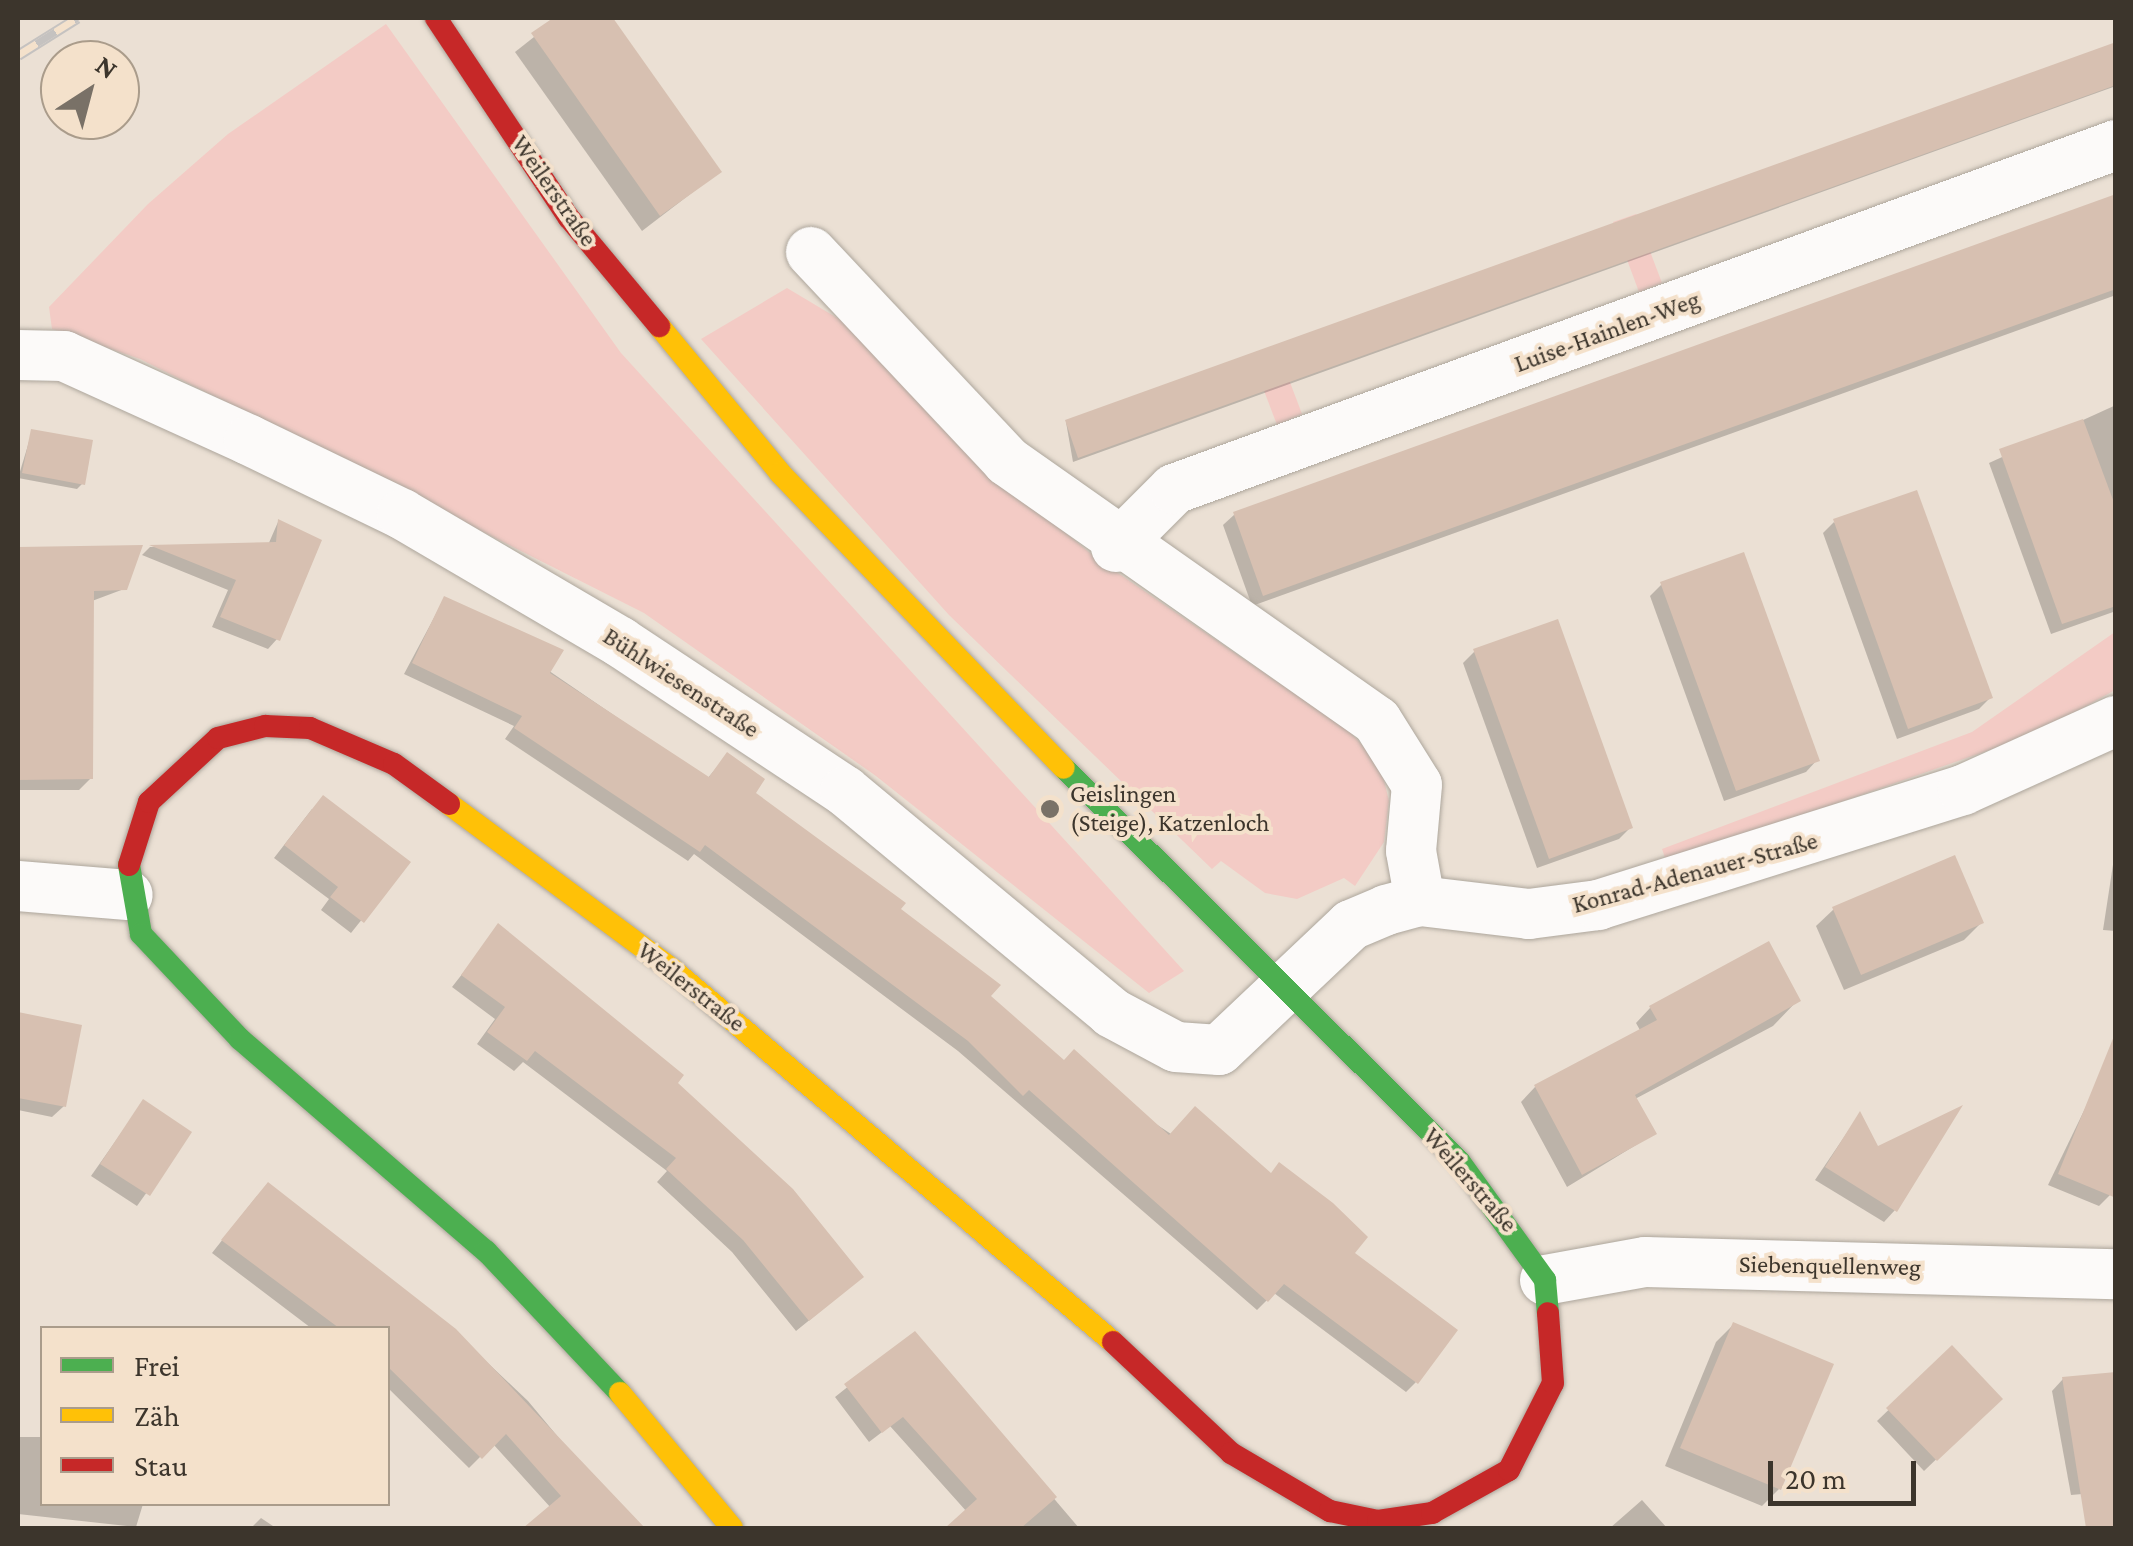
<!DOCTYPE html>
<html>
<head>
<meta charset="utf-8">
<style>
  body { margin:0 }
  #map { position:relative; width:2133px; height:1546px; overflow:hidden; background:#ebe0d4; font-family:"Crimson Pro",serif }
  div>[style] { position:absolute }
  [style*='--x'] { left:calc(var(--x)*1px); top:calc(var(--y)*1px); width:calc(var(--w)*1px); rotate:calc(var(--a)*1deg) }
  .green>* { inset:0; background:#f3cbc5 }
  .shadow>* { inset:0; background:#0003 }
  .building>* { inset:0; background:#d7c0b1 }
  .roads { filter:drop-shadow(0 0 2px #ada69c) drop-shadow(0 0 2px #ada69c) }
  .street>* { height:50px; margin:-25px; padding:0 25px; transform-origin:25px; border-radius:25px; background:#fcfaf9 }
  .fast>* { height:22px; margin:-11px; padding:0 11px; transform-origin:11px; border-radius:11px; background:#4caf50 }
  .slow>* { height:22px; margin:-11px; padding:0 11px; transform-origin:11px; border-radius:11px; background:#ffc107 }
  .jam>* { height:22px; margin:-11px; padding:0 11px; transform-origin:11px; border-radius:11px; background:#c62828 }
  .rail>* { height:11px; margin-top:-5.5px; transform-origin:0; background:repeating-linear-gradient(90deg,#f4e1cb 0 22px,#c5c2c0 0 44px); box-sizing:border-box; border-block:2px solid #c5c2c0 }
  .dots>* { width:28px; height:28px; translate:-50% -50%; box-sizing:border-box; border:5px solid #f4e1cb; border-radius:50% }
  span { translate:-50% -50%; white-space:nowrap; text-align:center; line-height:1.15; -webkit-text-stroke:8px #f4e1cb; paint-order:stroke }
  .street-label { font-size:25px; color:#3c352c }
  .poi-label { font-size:25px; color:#3c352c }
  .left { translate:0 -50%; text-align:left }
  .frame { position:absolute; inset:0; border:20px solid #3c352c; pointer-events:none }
  .legend { position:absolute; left:40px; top:1326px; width:350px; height:180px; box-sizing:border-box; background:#f4e1cb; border:2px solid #aa9c8b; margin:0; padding:12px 18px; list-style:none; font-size:30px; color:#3c352c }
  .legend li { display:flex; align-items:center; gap:20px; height:50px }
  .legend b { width:50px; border:2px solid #aa9c8b }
  .north { position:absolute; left:40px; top:40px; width:100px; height:100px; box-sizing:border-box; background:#f4e1cb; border:2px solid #aa9c8b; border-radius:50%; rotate:36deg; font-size:28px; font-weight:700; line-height:40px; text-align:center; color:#3c352c }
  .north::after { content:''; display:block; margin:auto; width:35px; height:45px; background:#797167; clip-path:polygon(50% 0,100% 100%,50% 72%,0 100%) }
  .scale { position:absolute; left:1768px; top:1461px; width:148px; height:45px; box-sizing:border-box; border:5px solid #3c352c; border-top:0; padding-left:12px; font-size:30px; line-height:35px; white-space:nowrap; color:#3c352c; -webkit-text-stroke:8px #f4e1cb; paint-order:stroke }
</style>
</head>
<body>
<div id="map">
  <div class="green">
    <div style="clip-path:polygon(386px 24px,621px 353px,1184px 971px,1149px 993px,876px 776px,644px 613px,140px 359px,52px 329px,49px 307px,148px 204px,228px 134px)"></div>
    <div style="clip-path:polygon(1636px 214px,1662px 283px,1639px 292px,1613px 222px)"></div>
    <div style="clip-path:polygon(787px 288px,849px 325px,997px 476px,1096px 558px,1348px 730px,1380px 764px,1389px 801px,1384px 842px,1355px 886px,1344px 878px,1297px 899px,1265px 893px,1221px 861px,1212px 869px,949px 615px,701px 339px)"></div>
    <div style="clip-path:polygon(1276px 345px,1302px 414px,1277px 425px,1250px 354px)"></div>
    <div style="clip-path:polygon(2115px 632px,2115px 690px,2038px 733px,1667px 863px,1662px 849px,1972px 732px)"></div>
  </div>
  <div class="shadow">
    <div style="clip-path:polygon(558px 18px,610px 18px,719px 172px,642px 231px,515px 52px)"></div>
    <div style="clip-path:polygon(2116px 45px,2116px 86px,1073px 462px,1066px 422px)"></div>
    <div style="clip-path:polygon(2116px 197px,2116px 295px,1252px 606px,1223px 525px,1235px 514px)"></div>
    <div style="clip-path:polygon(2116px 405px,2116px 611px,2051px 634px,1989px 463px)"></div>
    <div style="clip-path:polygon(32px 432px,82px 484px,77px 489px,18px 478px)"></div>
    <div style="clip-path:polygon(278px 522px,277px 639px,268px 649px,212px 627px,228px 590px,142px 555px,150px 547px,268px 545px)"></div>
    <div style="clip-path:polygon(1834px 522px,1990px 698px,1979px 709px,1897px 739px,1823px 533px)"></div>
    <div style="clip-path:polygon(140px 547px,124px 589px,92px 601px,91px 778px,79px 790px,18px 790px,18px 549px)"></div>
    <div style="clip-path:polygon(1662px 584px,1817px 760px,1806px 772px,1724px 801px,1650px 596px)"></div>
    <div style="clip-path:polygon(444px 599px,707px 779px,727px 755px,752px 793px,1064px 1063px,1352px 1254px,1416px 1382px,1406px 1392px,1274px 1293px,1257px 1310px,958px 1051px,694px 854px,688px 861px,505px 739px,514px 726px,404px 674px)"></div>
    <div style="clip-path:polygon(1475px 651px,1630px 828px,1619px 839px,1537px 868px,1463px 663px)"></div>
    <div style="clip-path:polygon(312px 809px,407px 863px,351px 933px,321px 910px,329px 899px,274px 858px)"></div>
    <div style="clip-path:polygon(2116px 845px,2116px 931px,2103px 930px)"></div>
    <div style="clip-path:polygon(1834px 909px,1981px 923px,1964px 940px,1844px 990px,1816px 926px)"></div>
    <div style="clip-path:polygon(499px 927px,675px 1083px,849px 1288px,796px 1331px,732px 1252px,657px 1182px,667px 1171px,523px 1062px,514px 1071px,477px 1044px,495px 1019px,452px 987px)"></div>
    <div style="clip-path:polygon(1798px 1000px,1773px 1026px,1635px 1099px,1654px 1134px,1567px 1187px,1521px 1102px,1535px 1087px,1641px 1032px,1636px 1023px,1650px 1008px)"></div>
    <div style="clip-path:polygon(18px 1015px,79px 1027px,64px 1106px,52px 1117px,18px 1110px)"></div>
    <div style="clip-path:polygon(2094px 1090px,2110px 1195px,2099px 1206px,2048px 1185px)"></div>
    <div style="clip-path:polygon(143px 1102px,189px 1133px,137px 1206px,91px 1176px)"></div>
    <div style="clip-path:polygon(1859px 1115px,1895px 1210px,1884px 1222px,1815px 1180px)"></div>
    <div style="clip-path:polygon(257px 1196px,454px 1331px,528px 1401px,634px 1528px,529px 1528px,551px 1508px,493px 1444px,469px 1468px,388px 1388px,388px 1328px,311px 1328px,212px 1253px)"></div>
    <div style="clip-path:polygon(1733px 1325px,1779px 1489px,1762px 1506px,1665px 1466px,1716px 1342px)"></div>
    <div style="clip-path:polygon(914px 1334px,1079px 1528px,961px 1528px,967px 1512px,890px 1426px,869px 1442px,835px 1397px)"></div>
    <div style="clip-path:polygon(1952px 1349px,1999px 1399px,1924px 1471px,1877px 1421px)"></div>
    <div style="clip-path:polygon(2063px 1379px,2116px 1491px,2071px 1495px,2052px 1391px)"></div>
    <div style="clip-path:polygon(18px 1437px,42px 1437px,42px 1504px,143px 1504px,136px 1527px,18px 1514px)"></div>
    <div style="clip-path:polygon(1642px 1500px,1667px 1528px,1610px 1528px)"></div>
    <div style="clip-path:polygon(261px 1518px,276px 1528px,251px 1528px)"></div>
  </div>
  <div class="building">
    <div style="clip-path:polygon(553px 18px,613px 18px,722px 172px,660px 216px,531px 33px)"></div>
    <div style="clip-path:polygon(2116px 42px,2116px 85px,1078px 458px,1065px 420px)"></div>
    <div style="clip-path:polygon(2116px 194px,2116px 289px,1263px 596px,1233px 512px)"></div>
    <div style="clip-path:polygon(2083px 419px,2116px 508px,2116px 606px,2062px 624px,1999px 449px)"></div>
    <div style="clip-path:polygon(31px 429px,93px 440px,85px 485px,22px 473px)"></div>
    <div style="clip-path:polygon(1917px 490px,1993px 698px,1908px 729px,1833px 519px)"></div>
    <div style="clip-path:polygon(278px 519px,322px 540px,280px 641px,220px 617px,236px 580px,149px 545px,276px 542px)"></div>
    <div style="clip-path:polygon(143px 545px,127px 590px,94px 591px,93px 779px,18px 780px,18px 547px)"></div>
    <div style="clip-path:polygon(1744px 552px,1820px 761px,1736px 791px,1660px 582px)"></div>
    <div style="clip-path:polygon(444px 596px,564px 650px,550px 673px,709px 777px,727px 752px,765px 779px,756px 793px,906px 903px,901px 909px,1001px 985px,991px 996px,1064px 1060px,1074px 1049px,1169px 1135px,1195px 1106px,1271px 1173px,1279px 1162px,1333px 1203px,1368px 1237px,1355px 1253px,1458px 1330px,1418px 1384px,1284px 1284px,1268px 1302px,1029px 1090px,1023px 1096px,968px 1041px,705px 845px,700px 852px,514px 728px,522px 716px,412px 663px)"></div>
    <div style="clip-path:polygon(1558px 619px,1633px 828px,1549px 859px,1473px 649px)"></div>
    <div style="clip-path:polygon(323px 795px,411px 862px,364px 923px,330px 897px,338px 887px,284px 845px)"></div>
    <div style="clip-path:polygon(1955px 855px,1984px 923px,1861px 975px,1832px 907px)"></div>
    <div style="clip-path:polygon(498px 923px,684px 1075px,678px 1083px,793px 1189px,864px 1277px,809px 1321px,743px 1240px,666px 1169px,676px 1158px,535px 1051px,527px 1061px,487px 1032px,505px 1007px,461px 975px)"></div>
    <div style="clip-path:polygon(1769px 941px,1801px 1001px,1635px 1095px,1657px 1134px,1582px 1175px,1534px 1085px,1657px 1020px,1649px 1006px)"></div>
    <div style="clip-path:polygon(18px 1012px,82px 1025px,66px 1107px,18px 1098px)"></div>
    <div style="clip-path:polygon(2114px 1036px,2116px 1036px,2116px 1198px,2058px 1174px)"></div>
    <div style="clip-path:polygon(143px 1099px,192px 1132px,150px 1196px,100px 1164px)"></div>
    <div style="clip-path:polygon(1963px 1105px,1897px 1212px,1825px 1167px,1860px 1111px,1878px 1146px)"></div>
    <div style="clip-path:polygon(268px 1182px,456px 1329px,645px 1528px,523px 1528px,561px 1496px,506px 1434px,482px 1459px,388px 1367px,388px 1328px,339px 1328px,221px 1240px)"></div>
    <div style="clip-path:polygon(1733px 1322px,1834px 1364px,1781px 1490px,1680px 1448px)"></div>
    <div style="clip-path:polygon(915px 1331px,1057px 1497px,1021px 1528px,945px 1528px,977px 1499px,903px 1417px,882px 1433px,844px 1384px)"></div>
    <div style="clip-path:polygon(1952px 1345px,2003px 1399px,1937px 1461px,1886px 1408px)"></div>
    <div style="clip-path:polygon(2116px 1372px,2116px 1528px,2086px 1528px,2062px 1377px)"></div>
  </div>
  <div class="roads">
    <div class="street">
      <div style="--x:811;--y:252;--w:287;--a:46.8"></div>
      <div style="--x:1007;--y:461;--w:452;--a:35.1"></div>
      <div style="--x:1377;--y:721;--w:75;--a:58"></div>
      <div style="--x:1417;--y:785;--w:66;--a:95.2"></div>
      <div style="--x:1411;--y:851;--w:51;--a:79.8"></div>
      <div style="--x:18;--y:355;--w:46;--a:1.2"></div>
      <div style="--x:64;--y:356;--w:203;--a:24.4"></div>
      <div style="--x:249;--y:440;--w:170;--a:25.8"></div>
      <div style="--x:402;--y:514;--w:253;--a:30.4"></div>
      <div style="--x:620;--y:642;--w:270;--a:33.5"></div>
      <div style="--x:845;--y:791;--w:347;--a:39.7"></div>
      <div style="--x:1112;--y:1013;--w:72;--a:28"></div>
      <div style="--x:1176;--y:1047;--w:43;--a:4"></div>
      <div style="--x:1219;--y:1050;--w:182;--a:-43.4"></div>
      <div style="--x:1351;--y:925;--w:38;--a:-23"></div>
      <div style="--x:1386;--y:910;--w:35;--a:-15"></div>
      <div style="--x:1420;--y:901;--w:110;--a:6.8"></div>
      <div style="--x:1529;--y:914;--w:70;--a:-7.4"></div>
      <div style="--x:1598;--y:905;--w:383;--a:-17.5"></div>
      <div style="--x:1963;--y:790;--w:168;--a:-24.3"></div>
      <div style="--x:1116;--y:547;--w:82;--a:-45"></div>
      <div style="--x:1174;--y:489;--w:1003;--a:-20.06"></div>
      <div style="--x:18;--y:886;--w:110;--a:4.7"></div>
      <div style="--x:1545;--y:1280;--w:102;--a:-10.2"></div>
      <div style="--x:1645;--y:1262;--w:471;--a:1.5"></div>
    </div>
    <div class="fast">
      <div style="--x:1064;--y:768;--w:557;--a:44.85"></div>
      <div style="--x:1459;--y:1161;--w:147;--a:54.1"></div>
      <div style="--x:1545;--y:1280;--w:33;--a:85"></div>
      <div style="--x:129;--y:865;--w:70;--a:80.1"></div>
      <div style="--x:141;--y:934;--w:144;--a:46.7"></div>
      <div style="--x:240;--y:1039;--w:325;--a:40.8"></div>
      <div style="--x:486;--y:1251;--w:195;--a:46.7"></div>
    </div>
    <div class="slow">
      <div style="--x:659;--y:326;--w:190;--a:50.5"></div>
      <div style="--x:780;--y:473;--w:409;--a:46.1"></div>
      <div style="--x:449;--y:804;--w:279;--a:36.5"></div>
      <div style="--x:673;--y:970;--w:576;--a:40.21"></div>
      <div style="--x:620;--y:1393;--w:175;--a:50.3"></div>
    </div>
    <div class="jam">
      <div style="--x:436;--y:18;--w:240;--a:56.4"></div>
      <div style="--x:569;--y:218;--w:141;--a:50.2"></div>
      <div style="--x:129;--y:865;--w:66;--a:-72.4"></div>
      <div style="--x:149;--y:802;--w:94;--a:-42.8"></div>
      <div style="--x:218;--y:738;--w:49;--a:-14.3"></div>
      <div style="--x:265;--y:726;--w:45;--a:2.5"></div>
      <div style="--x:310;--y:728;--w:91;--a:23.2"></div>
      <div style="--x:394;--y:764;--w:68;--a:36"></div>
      <div style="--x:1113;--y:1342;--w:162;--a:43.2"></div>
      <div style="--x:1231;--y:1453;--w:115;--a:30.4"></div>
      <div style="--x:1330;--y:1511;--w:49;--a:11.8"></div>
      <div style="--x:1378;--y:1521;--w:55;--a:-8.4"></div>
      <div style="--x:1432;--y:1513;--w:88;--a:-29.2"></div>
      <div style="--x:1509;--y:1470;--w:97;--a:-63.2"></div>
      <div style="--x:1553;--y:1383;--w:70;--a:-94.1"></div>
    </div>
  </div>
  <div class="rail">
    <div style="--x:18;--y:55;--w:70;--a:-32.1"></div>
  </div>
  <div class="dots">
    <div style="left:1050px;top:809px;background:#797167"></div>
  </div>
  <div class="street-label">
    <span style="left:554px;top:191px;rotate:55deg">Weilerstraße</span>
    <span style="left:1607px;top:332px;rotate:-20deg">Luise-Hainlen-Weg</span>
    <span style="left:681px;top:683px;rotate:33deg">Bühlwiesenstraße</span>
    <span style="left:1695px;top:873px;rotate:-15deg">Konrad-Adenauer-Straße</span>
    <span style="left:691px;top:987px;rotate:38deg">Weilerstraße</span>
    <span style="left:1470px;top:1180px;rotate:49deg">Weilerstraße</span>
    <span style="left:1830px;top:1266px;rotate:1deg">Siebenquellenweg</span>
  </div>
  <div class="poi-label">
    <span class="left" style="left:1070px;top:809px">Geislingen<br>(Steige), Katzenloch</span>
  </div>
  <div class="frame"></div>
  <ul class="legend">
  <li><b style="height:12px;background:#4caf50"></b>Frei</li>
  <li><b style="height:12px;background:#ffc107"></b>Zäh</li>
  <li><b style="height:12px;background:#c62828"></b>Stau</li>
  </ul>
  <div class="north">N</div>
  <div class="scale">20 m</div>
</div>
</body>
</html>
